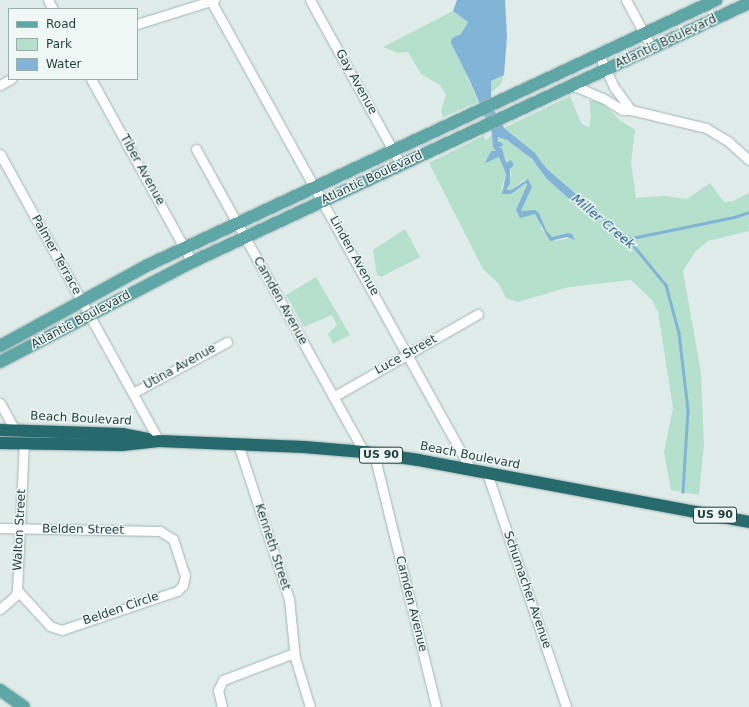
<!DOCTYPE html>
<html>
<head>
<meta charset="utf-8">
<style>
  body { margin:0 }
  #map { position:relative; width:749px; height:707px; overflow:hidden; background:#dfecea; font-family:"DejaVu Sans",sans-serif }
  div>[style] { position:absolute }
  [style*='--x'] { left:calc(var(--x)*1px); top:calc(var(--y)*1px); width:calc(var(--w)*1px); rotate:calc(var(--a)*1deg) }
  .green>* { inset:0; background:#b5e0cc }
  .water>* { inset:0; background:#81b4d7 }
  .stream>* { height:2.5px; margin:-1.25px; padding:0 1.25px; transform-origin:1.25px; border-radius:1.25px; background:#81b4d7 }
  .roads { filter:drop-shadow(0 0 1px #a1b4b3) drop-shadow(0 0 1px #a1b4b3) }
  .minor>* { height:9px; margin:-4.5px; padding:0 4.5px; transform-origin:4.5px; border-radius:4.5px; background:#fff }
  .major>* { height:12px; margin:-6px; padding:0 6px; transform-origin:6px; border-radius:6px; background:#5fa6a6 }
  .highway>* { height:12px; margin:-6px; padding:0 6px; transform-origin:6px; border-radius:6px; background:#276a6d }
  span { translate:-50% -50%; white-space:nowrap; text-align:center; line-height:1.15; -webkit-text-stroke:3px #f0f8f6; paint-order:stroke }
  .shield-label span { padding:1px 3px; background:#f0f8f6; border:1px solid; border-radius:3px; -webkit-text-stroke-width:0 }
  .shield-label { font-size:11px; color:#1e3e3d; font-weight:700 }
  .street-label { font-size:12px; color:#1e3e3d }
  .water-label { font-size:13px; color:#135280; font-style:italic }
  .legend { position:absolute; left:8px; top:8px; width:130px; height:72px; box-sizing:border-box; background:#f0f8f6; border:1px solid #9caeac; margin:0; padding:5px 7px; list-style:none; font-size:12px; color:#1e3e3d }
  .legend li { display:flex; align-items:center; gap:8px; height:20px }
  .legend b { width:20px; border:1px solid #9caeac }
</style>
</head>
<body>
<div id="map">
  <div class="green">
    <div style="clip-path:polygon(453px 11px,468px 22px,461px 34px,452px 38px,478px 102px,443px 117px,441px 111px,446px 95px,440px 85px,421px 74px,408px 52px,398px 53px,383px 47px)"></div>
    <div style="clip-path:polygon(504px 75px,501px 84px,491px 93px,491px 81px)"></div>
    <div style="clip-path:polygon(570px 96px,581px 123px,589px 128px,591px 117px,589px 100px,601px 102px,621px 121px,635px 130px,631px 163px,636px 198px,664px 196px,687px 199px,710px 183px,724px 202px,733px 201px,749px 193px,749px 231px,708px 241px,695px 252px,683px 271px,701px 373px,704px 444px,699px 495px,671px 490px,664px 452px,673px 408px,658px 312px,652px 300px,631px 280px,569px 287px,518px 302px,506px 298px,499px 284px,483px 269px,429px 163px,483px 136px,486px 140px,489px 138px,492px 133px,496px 151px,490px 151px,489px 159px,500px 157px,506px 174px,501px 189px,511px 194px,526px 183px,527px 185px,517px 214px,535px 214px,539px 218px,542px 230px,556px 241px,575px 237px,568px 233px,552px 237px,546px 230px,539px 213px,521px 211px,532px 187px,525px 179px,511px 190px,506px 189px,511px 175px,511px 167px,506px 163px,502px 148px,499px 149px,502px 145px,498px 143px,497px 139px,501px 137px,507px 140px,527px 155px,583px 211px,597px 210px,586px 203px,546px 168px,535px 153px,504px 128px)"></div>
    <div style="clip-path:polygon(405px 229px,420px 257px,381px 277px,377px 275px,373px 250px)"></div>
    <div style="clip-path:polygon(316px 277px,350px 335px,333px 344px,328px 334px,337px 325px,332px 315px,304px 327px,286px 295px)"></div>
  </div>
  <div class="water">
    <div style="clip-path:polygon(457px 0,505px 0,507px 37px,504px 75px,491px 81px,491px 96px,495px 112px,504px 128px,535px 153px,546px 168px,586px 203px,598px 210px,592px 215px,583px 211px,547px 179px,532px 159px,507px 140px,498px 137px,498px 142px,501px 142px,503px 145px,499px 148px,502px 148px,506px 163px,511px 160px,514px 165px,510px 169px,510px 184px,506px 189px,511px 190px,528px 179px,532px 187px,521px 211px,535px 210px,539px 213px,546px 230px,552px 237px,568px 233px,572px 234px,575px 240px,567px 237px,550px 241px,535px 214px,520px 218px,516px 210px,527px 185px,526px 183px,511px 194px,502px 194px,506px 174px,499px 157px,485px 163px,491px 151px,496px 151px,493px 147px,492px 133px,470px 81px,451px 43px,452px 38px,461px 34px,468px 22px,453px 11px)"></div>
  </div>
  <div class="stream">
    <div style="--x:595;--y:212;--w:44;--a:39.5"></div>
    <div style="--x:629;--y:240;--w:58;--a:50.6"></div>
    <div style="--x:666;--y:285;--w:50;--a:74.8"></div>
    <div style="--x:679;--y:333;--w:78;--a:83.3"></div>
    <div style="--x:688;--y:410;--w:82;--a:93.5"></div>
    <div style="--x:627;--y:239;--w:109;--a:-11.6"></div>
    <div style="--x:734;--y:217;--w:16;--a:-18"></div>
  </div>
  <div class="roads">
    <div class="minor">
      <div style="--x:48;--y:0;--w:10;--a:61"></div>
      <div style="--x:310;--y:0;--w:188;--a:61.1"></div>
      <div style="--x:626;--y:0;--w:55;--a:61.6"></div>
      <div style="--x:211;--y:1;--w:536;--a:61"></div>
      <div style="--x:137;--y:24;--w:81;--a:-17.3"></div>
      <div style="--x:599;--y:55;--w:35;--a:65"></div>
      <div style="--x:614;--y:87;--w:29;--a:54"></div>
      <div style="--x:631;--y:110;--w:77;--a:13.5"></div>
      <div style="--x:706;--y:128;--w:27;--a:31"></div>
      <div style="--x:729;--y:142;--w:27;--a:42"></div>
      <div style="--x:91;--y:79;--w:209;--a:61.1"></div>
      <div style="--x:0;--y:85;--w:13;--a:-29"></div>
      <div style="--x:572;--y:85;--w:34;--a:23"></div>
      <div style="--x:603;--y:98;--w:22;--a:32"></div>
      <div style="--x:622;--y:110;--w:9;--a:0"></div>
      <div style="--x:196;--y:149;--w:346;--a:61"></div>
      <div style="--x:0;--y:154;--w:328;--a:61"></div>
      <div style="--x:133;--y:393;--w:107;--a:-28.5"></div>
      <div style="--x:333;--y:397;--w:167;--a:-29.8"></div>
      <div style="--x:0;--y:403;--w:31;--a:61"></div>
      <div style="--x:238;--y:444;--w:163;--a:71.8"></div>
      <div style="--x:289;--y:599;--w:59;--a:84.2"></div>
      <div style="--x:295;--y:658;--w:51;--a:73"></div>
      <div style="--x:374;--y:454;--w:260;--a:76.2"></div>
      <div style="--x:487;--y:473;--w:247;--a:71.3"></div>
      <div style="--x:0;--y:528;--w:160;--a:1.1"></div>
      <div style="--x:160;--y:531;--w:15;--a:32"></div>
      <div style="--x:173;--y:539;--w:38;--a:72"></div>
      <div style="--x:185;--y:575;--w:10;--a:101"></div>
      <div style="--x:183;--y:585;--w:8;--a:135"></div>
      <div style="--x:177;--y:591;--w:121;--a:161.3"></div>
      <div style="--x:62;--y:630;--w:13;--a:-162"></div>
      <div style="--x:50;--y:626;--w:49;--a:-132.5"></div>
      <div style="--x:0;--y:609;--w:20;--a:-41"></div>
      <div style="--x:15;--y:596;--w:6;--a:-72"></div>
      <div style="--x:17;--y:590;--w:147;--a:-87.3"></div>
      <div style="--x:222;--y:707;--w:17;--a:-103"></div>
      <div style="--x:218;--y:690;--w:11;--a:-63"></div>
      <div style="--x:223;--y:680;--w:76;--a:-20.8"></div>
    </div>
    <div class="major">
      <div style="--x:0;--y:346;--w:169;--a:-28.7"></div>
      <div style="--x:148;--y:265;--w:627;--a:-25.01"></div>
      <div style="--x:0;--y:362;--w:216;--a:-27.5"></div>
      <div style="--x:192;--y:262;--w:614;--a:-24.94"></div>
      <div style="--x:0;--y:690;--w:29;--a:35"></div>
    </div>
    <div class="highway">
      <div style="--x:0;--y:430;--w:122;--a:1.9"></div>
      <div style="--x:122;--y:434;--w:26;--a:11"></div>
      <div style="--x:0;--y:443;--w:122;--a:0.9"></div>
      <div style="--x:122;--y:445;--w:37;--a:-6"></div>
      <div style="--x:159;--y:441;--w:145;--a:2.4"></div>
      <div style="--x:304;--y:447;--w:60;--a:4.8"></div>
      <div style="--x:364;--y:452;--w:55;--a:8.4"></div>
      <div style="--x:418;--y:460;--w:337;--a:10.6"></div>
    </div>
  </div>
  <div class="shield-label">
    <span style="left:381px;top:455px">US 90</span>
    <span style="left:715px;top:515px">US 90</span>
  </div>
  <div class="street-label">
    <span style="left:666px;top:42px;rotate:-25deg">Atlantic Boulevard</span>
    <span style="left:356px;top:82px;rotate:61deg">Gay Avenue</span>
    <span style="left:142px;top:170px;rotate:61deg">Tiber Avenue</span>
    <span style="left:372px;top:178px;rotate:-25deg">Atlantic Boulevard</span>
    <span style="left:56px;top:255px;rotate:61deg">Palmer Terrace</span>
    <span style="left:354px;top:256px;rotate:61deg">Linden Avenue</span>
    <span style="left:280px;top:301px;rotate:61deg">Camden Avenue</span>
    <span style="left:81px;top:320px;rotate:-28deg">Atlantic Boulevard</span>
    <span style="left:406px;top:355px;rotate:-29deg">Luce Street</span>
    <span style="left:180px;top:367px;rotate:-29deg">Utina Avenue</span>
    <span style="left:81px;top:419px;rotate:3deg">Beach Boulevard</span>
    <span style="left:470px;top:456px;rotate:11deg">Beach Boulevard</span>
    <span style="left:20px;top:530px;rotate:-87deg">Walton Street</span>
    <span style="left:83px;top:530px;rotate:1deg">Belden Street</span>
    <span style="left:272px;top:547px;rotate:72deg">Kenneth Street</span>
    <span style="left:527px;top:590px;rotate:71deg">Schumacher Avenue</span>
    <span style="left:411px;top:604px;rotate:76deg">Camden Avenue</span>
    <span style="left:121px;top:609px;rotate:-19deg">Belden Circle</span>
  </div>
  <div class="water-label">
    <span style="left:603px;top:222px;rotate:40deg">Miller Creek</span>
  </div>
  <ul class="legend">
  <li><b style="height:5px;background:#5fa6a6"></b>Road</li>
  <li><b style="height:11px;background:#b5e0cc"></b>Park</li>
  <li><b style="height:11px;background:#81b4d7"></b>Water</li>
  </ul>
</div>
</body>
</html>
